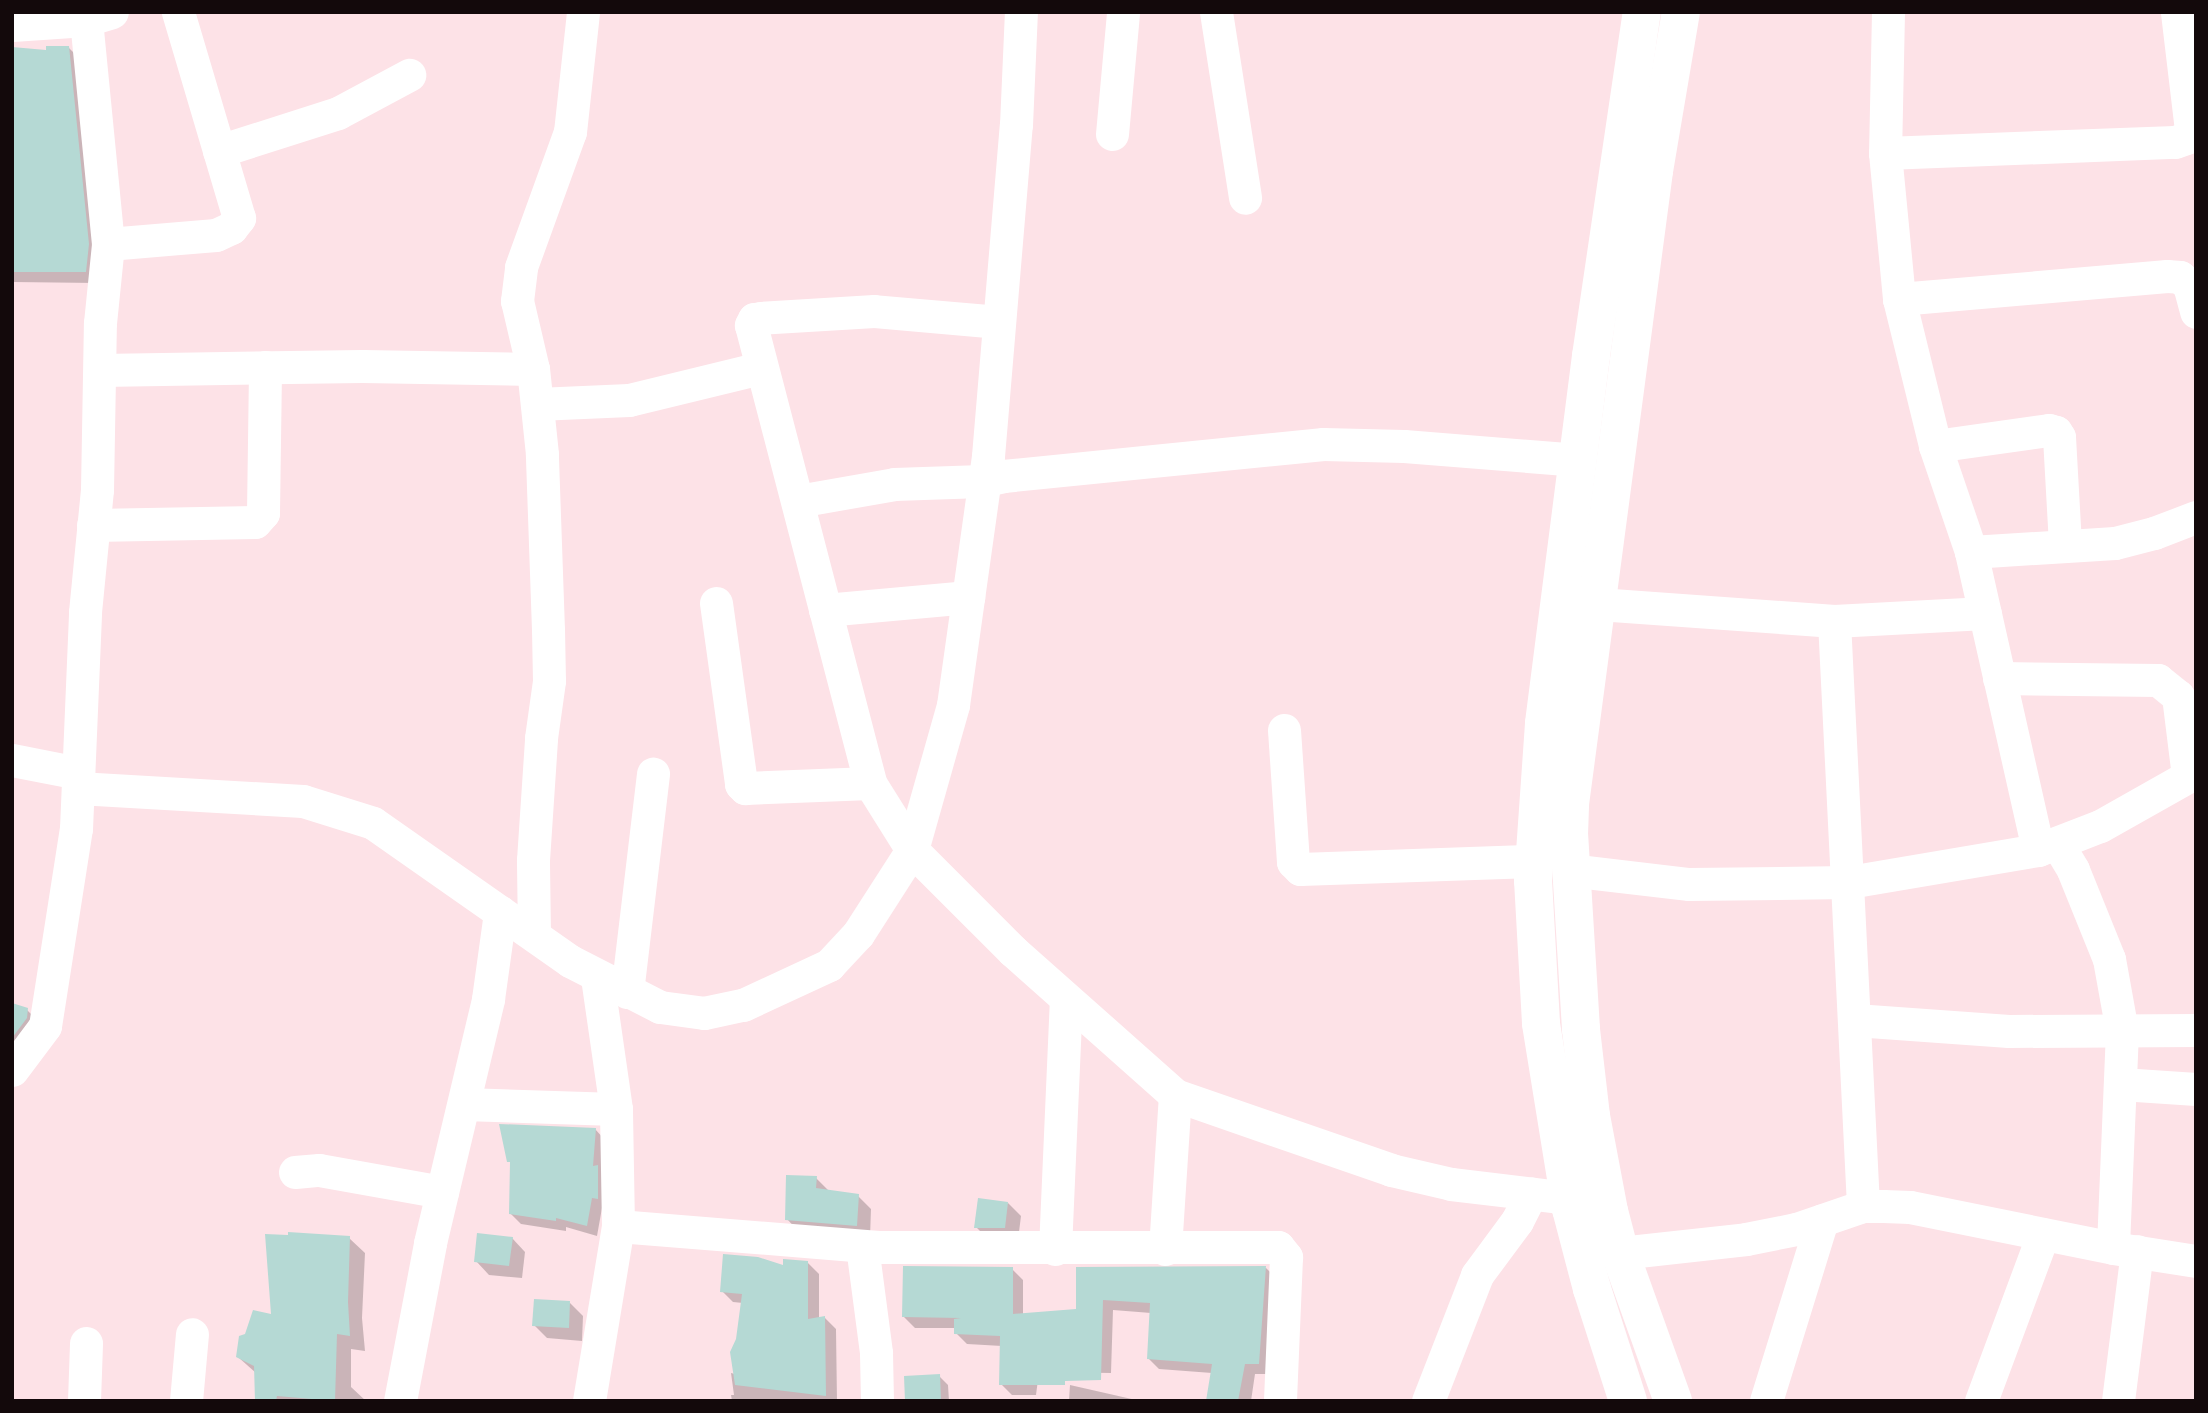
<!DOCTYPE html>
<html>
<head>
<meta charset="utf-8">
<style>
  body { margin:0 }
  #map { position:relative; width:2208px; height:1413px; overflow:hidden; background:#fde2e7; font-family:Arial,sans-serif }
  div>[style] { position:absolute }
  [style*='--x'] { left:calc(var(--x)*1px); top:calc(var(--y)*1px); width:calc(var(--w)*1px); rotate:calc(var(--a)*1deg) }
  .shadow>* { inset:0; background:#0003 }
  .building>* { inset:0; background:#b5d9d4 }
  .street>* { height:33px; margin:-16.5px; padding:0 16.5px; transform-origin:16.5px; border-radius:16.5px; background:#fff }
  .primary>* { height:38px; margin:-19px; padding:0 19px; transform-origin:19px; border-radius:19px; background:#fff }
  span { translate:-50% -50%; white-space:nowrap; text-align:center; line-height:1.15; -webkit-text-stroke:6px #fcf5f6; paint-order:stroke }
  .frame { position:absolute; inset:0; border:14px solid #13090b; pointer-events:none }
</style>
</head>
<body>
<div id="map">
  <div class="shadow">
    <div style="clip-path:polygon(68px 47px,81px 60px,97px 283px,12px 282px,12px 49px,48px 51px)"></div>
    <div style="clip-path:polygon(12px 1006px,27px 1010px,43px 1026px,12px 1059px)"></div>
    <div style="clip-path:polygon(595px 1129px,605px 1140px,602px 1208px,597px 1236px,566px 1227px,566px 1231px,521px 1224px,510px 1213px)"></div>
    <div style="clip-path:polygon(816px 1178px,829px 1191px,858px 1196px,871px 1209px,870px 1238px,800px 1233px,787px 1219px)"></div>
    <div style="clip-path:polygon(1008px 1203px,1021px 1216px,1018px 1240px,989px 1240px,976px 1227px)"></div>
    <div style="clip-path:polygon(349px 1238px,365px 1253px,362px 1318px,365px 1351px,351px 1349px,351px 1387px,366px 1401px,257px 1401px,256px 1373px,238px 1357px)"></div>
    <div style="clip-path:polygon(512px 1238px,525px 1252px,522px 1278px,489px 1275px,476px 1261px)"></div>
    <div style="clip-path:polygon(807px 1262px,819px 1274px,819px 1319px,825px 1318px,836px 1329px,837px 1401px,732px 1401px,731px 1395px,734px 1395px,731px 1373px,735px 1374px,743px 1303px,733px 1302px,722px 1291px)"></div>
    <div style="clip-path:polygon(1266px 1268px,1277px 1279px,1270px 1374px,1255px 1374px,1251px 1401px,1208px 1401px,1212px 1373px,1159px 1369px,1148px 1358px,1151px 1313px,1113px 1310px,1111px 1373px,1039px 1372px,1036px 1395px,1012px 1395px,1001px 1384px,1002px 1346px,967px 1344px,956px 1333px,956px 1328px,915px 1328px,904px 1317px,1012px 1269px,1023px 1280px,1023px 1315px,1078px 1310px,1078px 1269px)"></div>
    <div style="clip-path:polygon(570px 1303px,583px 1316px,582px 1341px,547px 1338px,534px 1325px)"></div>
    <div style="clip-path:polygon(939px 1376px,948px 1385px,949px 1401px,907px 1401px)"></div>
    <div style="clip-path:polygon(1070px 1385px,1136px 1400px,1137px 1401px,1069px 1401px)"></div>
  </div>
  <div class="building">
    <div style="clip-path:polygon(46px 46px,69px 46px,89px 244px,86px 272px,12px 272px,12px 47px,46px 50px)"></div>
    <div style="clip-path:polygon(12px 1003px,28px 1008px,27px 1018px,12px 1038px)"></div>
    <div style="clip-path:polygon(499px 1124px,596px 1128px,593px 1166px,598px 1165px,598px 1199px,592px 1198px,587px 1226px,556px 1218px,556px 1221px,509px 1214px,510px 1162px,507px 1162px)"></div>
    <div style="clip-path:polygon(786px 1175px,817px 1176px,816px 1188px,859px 1194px,857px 1226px,785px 1220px)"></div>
    <div style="clip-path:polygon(978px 1198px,1008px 1202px,1005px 1228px,974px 1228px)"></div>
    <div style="clip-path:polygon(288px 1232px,350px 1236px,348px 1302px,350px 1336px,337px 1334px,335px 1401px,277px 1396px,276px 1401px,255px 1401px,254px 1366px,236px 1357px,239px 1336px,245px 1334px,253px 1310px,271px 1314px,265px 1234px,288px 1235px)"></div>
    <div style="clip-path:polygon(477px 1233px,513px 1237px,509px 1266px,474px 1262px)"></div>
    <div style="clip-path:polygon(723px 1254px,758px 1257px,783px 1265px,783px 1259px,808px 1261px,808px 1319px,825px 1316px,826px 1396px,735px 1385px,730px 1352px,736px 1339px,742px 1294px,720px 1292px)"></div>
    <div style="clip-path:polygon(903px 1266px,1013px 1267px,1013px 1314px,1076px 1309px,1076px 1267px,1266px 1266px,1259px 1364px,1245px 1364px,1238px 1401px,1206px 1401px,1212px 1364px,1147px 1359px,1150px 1303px,1103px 1300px,1101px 1380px,1065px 1381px,1065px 1385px,999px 1385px,1000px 1336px,954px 1334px,954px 1319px,961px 1318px,902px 1317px)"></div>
    <div style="clip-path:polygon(534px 1299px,570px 1301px,569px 1328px,532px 1326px)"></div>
    <div style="clip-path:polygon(940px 1374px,941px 1401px,905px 1401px,904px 1376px)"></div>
  </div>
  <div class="street">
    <div style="--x:1216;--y:12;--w:188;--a:81.1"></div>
    <div style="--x:1888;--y:12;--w:141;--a:91.2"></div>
    <div style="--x:1885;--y:153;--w:147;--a:84.5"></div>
    <div style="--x:1899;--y:299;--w:151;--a:76.2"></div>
    <div style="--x:1935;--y:446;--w:112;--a:71.2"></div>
    <div style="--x:1971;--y:552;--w:305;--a:77.3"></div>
    <div style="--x:12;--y:25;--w:74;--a:-3.9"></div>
    <div style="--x:86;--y:20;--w:27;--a:-17"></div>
    <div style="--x:1112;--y:134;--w:122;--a:-84.8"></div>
    <div style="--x:219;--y:151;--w:125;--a:-17.7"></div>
    <div style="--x:338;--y:113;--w:81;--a:-28.2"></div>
    <div style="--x:1885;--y:153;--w:290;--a:-2.2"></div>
    <div style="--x:2175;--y:142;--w:12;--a:-20"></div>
    <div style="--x:2186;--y:138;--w:9;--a:-58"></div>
    <div style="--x:2191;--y:130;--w:119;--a:-96.8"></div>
    <div style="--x:108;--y:244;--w:108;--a:-4.8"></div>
    <div style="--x:216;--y:235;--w:17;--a:-25"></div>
    <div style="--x:231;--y:228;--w:13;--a:-51"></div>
    <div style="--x:239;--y:218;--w:215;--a:-106.5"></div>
    <div style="--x:1899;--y:299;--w:269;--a:-4.9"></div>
    <div style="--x:2167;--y:276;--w:13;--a:4"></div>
    <div style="--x:2180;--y:277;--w:12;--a:42"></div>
    <div style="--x:2189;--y:285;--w:28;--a:75"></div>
    <div style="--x:999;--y:322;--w:125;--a:-175"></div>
    <div style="--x:874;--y:311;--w:113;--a:176.5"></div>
    <div style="--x:761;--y:318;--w:7;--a:172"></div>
    <div style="--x:754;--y:319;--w:7;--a:117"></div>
    <div style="--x:751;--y:325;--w:473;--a:75.4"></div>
    <div style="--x:870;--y:783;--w:79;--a:57.9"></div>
    <div style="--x:912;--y:850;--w:143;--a:45"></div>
    <div style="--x:1013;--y:951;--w:217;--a:41.6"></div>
    <div style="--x:1175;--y:1095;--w:229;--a:19.1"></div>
    <div style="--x:1391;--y:1170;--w:62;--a:13.1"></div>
    <div style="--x:1451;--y:1184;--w:119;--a:6.8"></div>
    <div style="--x:100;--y:370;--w:262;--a:-0.9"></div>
    <div style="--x:362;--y:366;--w:171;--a:1"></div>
    <div style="--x:537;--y:404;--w:92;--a:-2.5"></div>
    <div style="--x:629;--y:400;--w:135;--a:-13.7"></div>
    <div style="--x:1935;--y:446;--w:115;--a:-8"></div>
    <div style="--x:2049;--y:430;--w:7;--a:16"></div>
    <div style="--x:2056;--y:432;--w:6;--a:59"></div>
    <div style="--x:2059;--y:437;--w:109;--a:86.8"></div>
    <div style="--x:798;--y:501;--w:97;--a:-10"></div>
    <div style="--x:894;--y:484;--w:88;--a:-2"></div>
    <div style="--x:982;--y:481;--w:22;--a:-13"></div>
    <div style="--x:1003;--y:476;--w:322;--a:-5.7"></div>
    <div style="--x:1323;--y:444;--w:81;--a:1.4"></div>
    <div style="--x:1404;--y:446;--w:175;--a:4.6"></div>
    <div style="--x:93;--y:525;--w:162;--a:-1.1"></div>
    <div style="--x:255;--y:522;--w:12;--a:-48"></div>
    <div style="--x:263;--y:513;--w:146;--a:-89.2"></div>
    <div style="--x:1971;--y:552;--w:144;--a:-3.6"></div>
    <div style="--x:2115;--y:543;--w:40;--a:-14.4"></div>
    <div style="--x:2154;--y:533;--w:45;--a:-20.9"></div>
    <div style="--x:716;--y:603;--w:183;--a:82.1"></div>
    <div style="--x:741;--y:784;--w:6;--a:45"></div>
    <div style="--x:745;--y:788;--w:125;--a:-2.3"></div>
    <div style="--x:1598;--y:604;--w:237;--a:4.1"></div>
    <div style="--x:1834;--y:621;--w:151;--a:-3"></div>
    <div style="--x:825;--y:610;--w:144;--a:-5.2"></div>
    <div style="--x:1834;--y:621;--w:586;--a:87.16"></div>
    <div style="--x:1999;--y:678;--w:159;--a:0.7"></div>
    <div style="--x:2158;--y:680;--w:26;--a:39"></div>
    <div style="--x:2178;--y:696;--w:81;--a:82.9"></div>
    <div style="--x:1284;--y:730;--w:132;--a:86.1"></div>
    <div style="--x:1293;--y:862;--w:10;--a:45"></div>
    <div style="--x:1300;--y:869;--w:233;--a:-2"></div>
    <div style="--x:12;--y:760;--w:67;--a:11.1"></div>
    <div style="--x:78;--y:788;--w:225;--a:3.3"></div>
    <div style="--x:303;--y:801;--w:73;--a:17.4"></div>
    <div style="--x:373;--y:823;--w:241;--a:35"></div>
    <div style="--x:570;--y:961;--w:101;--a:27.1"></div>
    <div style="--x:660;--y:1007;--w:44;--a:7.8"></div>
    <div style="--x:704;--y:1013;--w:40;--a:-12"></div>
    <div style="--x:743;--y:1005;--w:95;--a:-24.9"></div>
    <div style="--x:829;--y:965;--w:42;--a:-46.9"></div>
    <div style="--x:858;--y:934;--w:100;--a:-57.3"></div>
    <div style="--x:912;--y:850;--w:151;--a:-74.2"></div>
    <div style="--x:953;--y:705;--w:251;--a:-82"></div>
    <div style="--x:988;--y:456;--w:332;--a:-85.2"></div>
    <div style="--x:1016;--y:125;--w:113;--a:-87.5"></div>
    <div style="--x:2057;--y:843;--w:31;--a:59"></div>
    <div style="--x:2073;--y:870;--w:96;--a:68"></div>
    <div style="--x:2109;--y:959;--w:73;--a:79.8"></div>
    <div style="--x:2122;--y:1031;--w:217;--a:92.4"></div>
    <div style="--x:1569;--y:870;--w:121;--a:6.7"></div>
    <div style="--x:1689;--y:884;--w:160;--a:-0.7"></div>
    <div style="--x:1849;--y:882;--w:192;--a:-9.6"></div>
    <div style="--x:2038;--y:850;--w:66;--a:-21.2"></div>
    <div style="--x:2100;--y:826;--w:110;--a:-29.4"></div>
    <div style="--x:534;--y:935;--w:75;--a:-90.8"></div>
    <div style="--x:533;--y:860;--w:122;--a:-86.2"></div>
    <div style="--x:541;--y:738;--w:58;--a:-82"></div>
    <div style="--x:549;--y:681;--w:51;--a:-91.1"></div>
    <div style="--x:548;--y:630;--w:176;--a:-92"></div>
    <div style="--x:542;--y:454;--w:85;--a:-96"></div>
    <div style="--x:533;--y:369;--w:70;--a:-103.2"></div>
    <div style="--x:517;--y:301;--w:34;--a:-83"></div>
    <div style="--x:521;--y:267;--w:144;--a:-70.1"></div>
    <div style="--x:570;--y:132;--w:121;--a:-83.8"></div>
    <div style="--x:627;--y:992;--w:220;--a:-83.2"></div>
    <div style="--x:1855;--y:1020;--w:154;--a:4.1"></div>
    <div style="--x:2009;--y:1031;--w:187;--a:-0.3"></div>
    <div style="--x:12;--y:1070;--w:55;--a:-53.1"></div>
    <div style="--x:45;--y:1026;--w:199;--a:-81.1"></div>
    <div style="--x:76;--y:829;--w:217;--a:-87.6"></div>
    <div style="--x:85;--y:612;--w:123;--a:-84.4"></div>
    <div style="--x:97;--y:490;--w:167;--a:-89"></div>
    <div style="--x:100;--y:323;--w:79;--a:-84.2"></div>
    <div style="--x:108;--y:244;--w:225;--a:-95.6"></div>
    <div style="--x:2121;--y:1084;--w:75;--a:3.8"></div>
    <div style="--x:464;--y:1104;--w:152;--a:1.9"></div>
    <div style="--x:295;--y:1172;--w:24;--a:-5"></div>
    <div style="--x:319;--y:1170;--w:125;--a:10.1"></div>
    <div style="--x:618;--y:1226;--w:261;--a:4.6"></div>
    <div style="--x:878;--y:1247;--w:400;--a:0"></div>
    <div style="--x:1278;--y:1247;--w:13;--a:51"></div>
    <div style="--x:1286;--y:1257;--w:144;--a:92.4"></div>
    <div style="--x:862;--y:1246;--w:108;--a:82.5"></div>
    <div style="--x:876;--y:1353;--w:48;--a:88.8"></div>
    <div style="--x:1055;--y:1249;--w:248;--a:-87.5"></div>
    <div style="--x:1165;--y:1249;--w:154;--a:-86.3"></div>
    <div style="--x:1620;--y:1253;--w:127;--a:-6.3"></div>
    <div style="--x:1746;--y:1239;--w:51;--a:-11.3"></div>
    <div style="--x:1796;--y:1229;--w:71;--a:-18.9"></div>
    <div style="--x:1863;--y:1206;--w:20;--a:0"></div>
    <div style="--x:1883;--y:1206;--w:27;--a:2"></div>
    <div style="--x:1910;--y:1207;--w:207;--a:11.4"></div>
    <div style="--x:2113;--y:1248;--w:84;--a:8.9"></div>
    <div style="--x:84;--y:1401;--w:58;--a:-88"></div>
    <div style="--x:186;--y:1401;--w:67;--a:-84.9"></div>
    <div style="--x:400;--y:1401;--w:161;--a:-79.2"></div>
    <div style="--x:430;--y:1243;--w:251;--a:-76.6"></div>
    <div style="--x:488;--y:999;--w:88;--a:-82.1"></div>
    <div style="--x:589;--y:1401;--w:177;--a:-80.6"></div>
    <div style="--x:618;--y:1226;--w:117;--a:-91"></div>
    <div style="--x:616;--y:1109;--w:133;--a:-98.2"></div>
    <div style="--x:1428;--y:1401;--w:135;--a:-68.7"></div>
    <div style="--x:1477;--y:1275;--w:67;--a:-53.5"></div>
    <div style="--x:1517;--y:1221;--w:31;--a:-63"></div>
    <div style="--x:1766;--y:1401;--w:189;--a:-72.8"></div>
    <div style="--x:1981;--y:1401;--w:178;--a:-69.6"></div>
    <div style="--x:2118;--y:1401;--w:151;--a:-82.8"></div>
  </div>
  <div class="primary">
    <div style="--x:1628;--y:1401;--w:118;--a:-107.8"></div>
    <div style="--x:1592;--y:1289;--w:83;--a:-104.7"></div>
    <div style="--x:1571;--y:1209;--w:188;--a:-99.2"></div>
    <div style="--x:1541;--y:1023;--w:142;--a:-93.2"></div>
    <div style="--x:1533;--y:881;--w:158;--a:-86"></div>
    <div style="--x:1544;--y:723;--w:370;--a:-82.7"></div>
    <div style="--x:1591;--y:356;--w:348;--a:-81.6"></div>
    <div style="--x:1673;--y:1401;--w:157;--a:-109.7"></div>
    <div style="--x:1620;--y:1253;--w:43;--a:-104.7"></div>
    <div style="--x:1609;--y:1211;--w:97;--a:-100.7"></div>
    <div style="--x:1591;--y:1116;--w:88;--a:-96.6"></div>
    <div style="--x:1581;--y:1029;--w:194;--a:-93.5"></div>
    <div style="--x:1569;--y:835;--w:31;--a:-88"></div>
    <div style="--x:1570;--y:804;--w:639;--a:-82.44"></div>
    <div style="--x:1654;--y:171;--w:161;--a:-80.4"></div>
  </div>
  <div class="frame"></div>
</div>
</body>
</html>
